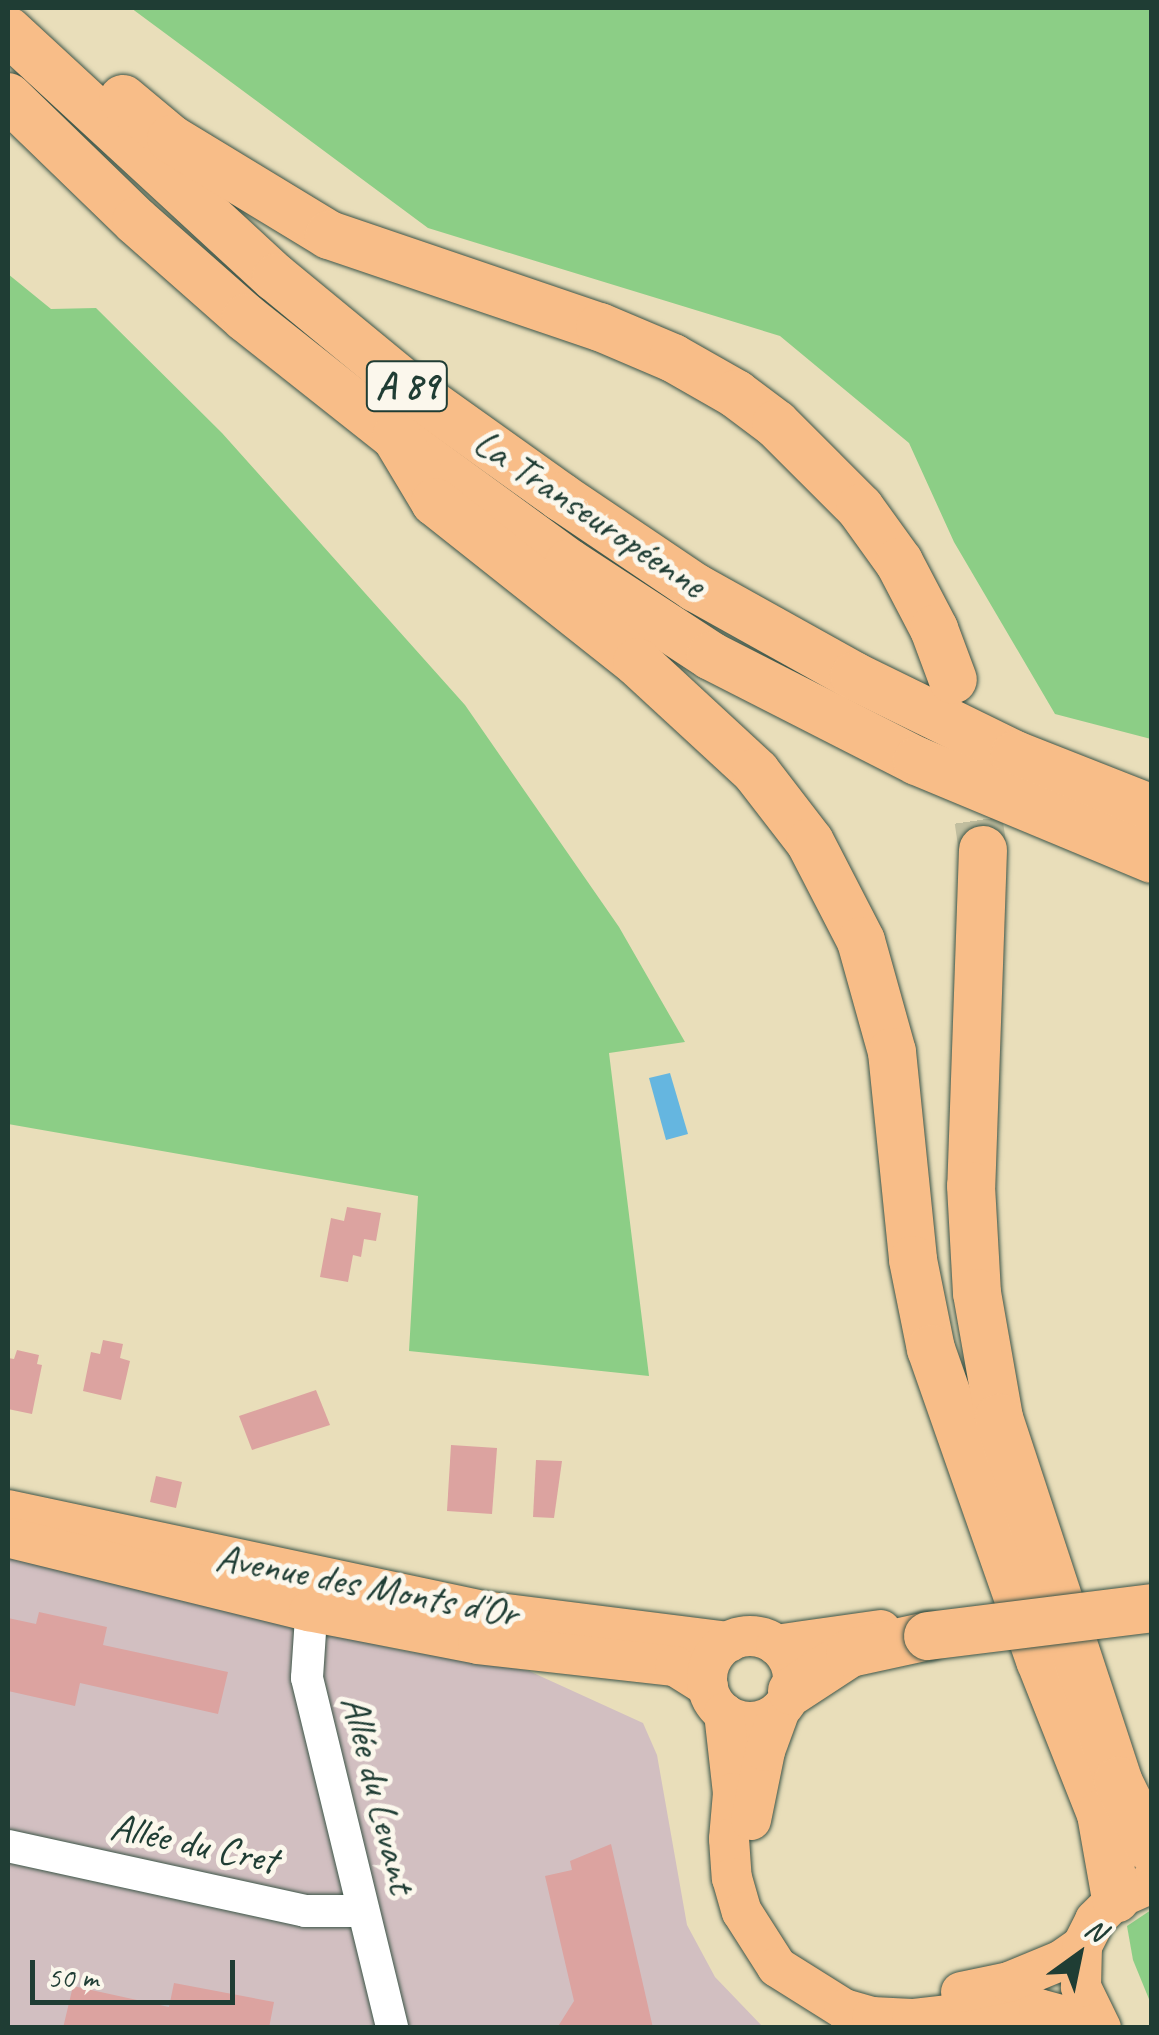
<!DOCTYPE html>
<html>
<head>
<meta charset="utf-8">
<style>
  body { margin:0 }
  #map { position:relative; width:1159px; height:2035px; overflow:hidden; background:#e9deba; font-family:Caveat,sans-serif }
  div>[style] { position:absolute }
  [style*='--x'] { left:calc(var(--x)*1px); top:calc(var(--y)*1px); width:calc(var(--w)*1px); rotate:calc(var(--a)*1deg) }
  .industrial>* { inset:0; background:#d2bfc1 }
  .green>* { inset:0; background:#8cce86 }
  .water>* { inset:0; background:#65b6e0 }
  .building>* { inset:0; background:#dca3a0 }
  .highway-tunnel>* { height:48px; margin-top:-24px; transform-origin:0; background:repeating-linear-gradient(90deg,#c1be9f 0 48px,transparent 0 72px) }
  .roads { filter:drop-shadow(0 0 2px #3d5548) drop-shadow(0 0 2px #3d5548) }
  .minor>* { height:32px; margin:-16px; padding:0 16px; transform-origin:16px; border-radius:16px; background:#fff }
  .major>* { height:40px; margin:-20px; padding:0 20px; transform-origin:20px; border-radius:20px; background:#f8bd88 }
  .major>.ring { margin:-20px; padding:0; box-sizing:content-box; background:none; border:40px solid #f8bd88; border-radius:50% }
  .highway>* { height:48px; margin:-24px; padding:0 24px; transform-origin:24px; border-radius:24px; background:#f8bd88 }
  .bridges { filter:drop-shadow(0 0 2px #3d5548) drop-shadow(0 0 2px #3d5548) }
  .highway-bridge>* { height:48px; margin:-24px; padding:0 24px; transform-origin:24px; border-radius:24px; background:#f8bd88 }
  span { translate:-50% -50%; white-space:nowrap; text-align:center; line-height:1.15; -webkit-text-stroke:10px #fbf7ec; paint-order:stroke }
  .shield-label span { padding:2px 8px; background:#fbf7ec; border:2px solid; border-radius:8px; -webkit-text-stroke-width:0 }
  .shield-label { font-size:38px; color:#1f3d34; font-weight:700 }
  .street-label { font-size:40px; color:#1f3d34 }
  .frame { position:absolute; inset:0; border:10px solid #1f3d34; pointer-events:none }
  .north { position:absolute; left:1029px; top:1905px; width:100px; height:100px; -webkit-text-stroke:8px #fbf7ec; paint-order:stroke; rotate:33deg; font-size:28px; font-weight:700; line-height:40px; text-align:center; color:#1f3d34 }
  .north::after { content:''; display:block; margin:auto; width:35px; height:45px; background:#1f3d34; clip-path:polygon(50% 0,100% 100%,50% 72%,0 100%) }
  .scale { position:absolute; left:30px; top:1960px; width:205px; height:45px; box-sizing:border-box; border:5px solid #1f3d34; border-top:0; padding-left:12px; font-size:30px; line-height:35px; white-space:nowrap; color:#1f3d34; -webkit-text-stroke:8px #fbf7ec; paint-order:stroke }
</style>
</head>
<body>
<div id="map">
  <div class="industrial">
    <div style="clip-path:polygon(8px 1558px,400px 1650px,529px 1671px,643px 1723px,657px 1755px,687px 1925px,715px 1977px,763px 2027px,8px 2028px)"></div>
  </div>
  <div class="green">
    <div style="clip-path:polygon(131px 8px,1151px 8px,1151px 739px,1055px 714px,954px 542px,909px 443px,780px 336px,428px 228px)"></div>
    <div style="clip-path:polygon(8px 274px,51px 309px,96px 308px,222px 433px,465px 705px,619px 927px,685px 1042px,609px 1053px,649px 1376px,409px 1351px,418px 1196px,8px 1124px)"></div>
    <div style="clip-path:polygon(1151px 1910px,1151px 2004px,1133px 1960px,1127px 1926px)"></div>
  </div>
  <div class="water">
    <div style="clip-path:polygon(670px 1073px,688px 1134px,666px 1140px,649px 1078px)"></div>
  </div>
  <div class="building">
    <div style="clip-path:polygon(347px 1207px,381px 1213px,376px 1241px,364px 1239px,361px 1257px,353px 1255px,348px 1282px,320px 1277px,331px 1218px,344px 1221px)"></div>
    <div style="clip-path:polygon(103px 1340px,123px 1344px,120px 1358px,130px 1361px,121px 1400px,83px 1391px,91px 1352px,100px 1354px)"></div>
    <div style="clip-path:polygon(17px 1350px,39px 1355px,37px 1364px,42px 1365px,32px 1414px,8px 1409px,8px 1358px,14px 1359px)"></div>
    <div style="clip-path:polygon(316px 1390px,330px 1425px,252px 1450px,239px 1416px)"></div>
    <div style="clip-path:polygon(451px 1445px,497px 1448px,492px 1514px,447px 1511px)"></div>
    <div style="clip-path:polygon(536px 1460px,562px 1461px,554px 1518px,533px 1517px)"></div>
    <div style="clip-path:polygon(156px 1476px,182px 1482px,176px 1508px,150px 1502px)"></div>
    <div style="clip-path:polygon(39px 1612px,107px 1627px,103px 1645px,228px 1672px,218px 1714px,80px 1683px,75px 1706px,8px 1691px,8px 1618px,36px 1624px)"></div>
    <div style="clip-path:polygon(611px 1844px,653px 2028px,557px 2028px,574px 2001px,545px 1876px,572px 1870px,570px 1861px)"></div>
    <div style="clip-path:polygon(174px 1983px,274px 2002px,269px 2028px,63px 2028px,73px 1986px,169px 2007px)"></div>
  </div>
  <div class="highway-tunnel">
    <div style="--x:968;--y:749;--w:102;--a:81.6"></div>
  </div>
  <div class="roads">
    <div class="minor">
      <div style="--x:313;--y:1587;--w:91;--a:93.8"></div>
      <div style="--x:307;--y:1678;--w:360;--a:76.3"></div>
      <div style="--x:8;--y:1846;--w:304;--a:12.3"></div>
      <div style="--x:305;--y:1911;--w:58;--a:0"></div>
    </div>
    <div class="major">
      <div style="--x:8;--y:1510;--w:486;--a:12"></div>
      <div style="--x:483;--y:1611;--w:248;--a:7.2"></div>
      <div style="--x:11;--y:1538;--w:307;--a:13.8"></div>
      <div style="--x:309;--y:1611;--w:172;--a:11"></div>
      <div style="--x:478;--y:1644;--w:198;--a:6.4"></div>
      <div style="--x:675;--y:1666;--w:39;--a:32"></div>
      <div class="ring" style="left:707px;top:1636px;width:46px;height:46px"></div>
      <div style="--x:776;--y:1645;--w:106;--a:-8.1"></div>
      <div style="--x:724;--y:1713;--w:81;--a:83.6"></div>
      <div style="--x:733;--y:1793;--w:46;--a:95"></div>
      <div style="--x:729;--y:1839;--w:39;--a:86"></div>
      <div style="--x:732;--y:1878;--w:35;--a:74"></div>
      <div style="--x:742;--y:1912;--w:65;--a:57.5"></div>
      <div style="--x:777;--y:1967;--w:79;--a:32.1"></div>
      <div style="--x:844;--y:2009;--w:29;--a:16"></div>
      <div style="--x:872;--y:2017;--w:40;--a:2.9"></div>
      <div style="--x:912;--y:2019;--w:97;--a:-6.5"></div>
      <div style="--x:1008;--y:2008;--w:31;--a:2"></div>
      <div style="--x:1039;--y:2009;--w:61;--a:15.2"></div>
      <div style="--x:751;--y:1820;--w:70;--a:-78.5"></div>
      <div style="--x:765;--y:1751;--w:44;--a:-69.9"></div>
      <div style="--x:961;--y:1992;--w:49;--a:-11.8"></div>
      <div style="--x:1009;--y:1982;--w:57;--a:-22.5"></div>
      <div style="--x:1062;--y:1960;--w:24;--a:-35"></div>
      <div style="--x:1101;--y:2028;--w:46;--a:-116"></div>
      <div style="--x:1081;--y:1987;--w:41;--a:-88.6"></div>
      <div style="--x:1082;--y:1946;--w:29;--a:-63"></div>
      <div style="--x:1095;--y:1920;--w:30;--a:-45"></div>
      <div style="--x:1116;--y:1899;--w:39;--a:-24"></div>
    </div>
    <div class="highway">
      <div style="--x:8;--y:31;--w:364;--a:42.7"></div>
      <div style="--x:276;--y:278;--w:184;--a:39.5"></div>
      <div style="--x:418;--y:395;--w:176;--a:35.5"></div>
      <div style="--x:561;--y:497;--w:163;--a:34"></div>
      <div style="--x:696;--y:588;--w:181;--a:29.1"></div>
      <div style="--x:854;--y:676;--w:179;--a:26.1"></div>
      <div style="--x:1015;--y:755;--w:147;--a:21.5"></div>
      <div style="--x:8;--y:97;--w:178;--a:44.1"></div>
      <div style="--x:136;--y:221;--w:147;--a:41.4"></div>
      <div style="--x:246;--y:318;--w:191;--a:38.4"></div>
      <div style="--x:396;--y:437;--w:214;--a:36.1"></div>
      <div style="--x:569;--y:563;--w:170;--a:33.2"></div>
      <div style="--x:711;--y:656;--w:231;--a:27"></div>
      <div style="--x:917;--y:761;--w:255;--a:22.6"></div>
      <div style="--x:123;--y:99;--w:62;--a:39.8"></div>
      <div style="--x:171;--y:139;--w:185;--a:31.3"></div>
      <div style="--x:329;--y:235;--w:286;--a:18.8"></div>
      <div style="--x:600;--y:327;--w:79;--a:23"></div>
      <div style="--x:673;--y:358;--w:73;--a:29.7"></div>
      <div style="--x:736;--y:394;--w:50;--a:36.9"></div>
      <div style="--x:776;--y:424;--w:119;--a:45"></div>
      <div style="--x:860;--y:508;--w:67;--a:54.2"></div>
      <div style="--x:899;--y:562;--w:76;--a:62.4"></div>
      <div style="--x:934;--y:629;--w:54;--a:69.6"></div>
      <div style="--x:396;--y:437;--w:76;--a:59"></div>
      <div style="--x:435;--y:502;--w:258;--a:38.4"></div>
      <div style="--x:637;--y:662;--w:162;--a:42.7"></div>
      <div style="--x:756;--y:772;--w:88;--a:52.4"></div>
      <div style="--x:810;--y:842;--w:111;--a:62.7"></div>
      <div style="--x:861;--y:941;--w:115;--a:74.4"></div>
      <div style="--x:892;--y:1052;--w:209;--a:84.2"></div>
      <div style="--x:913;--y:1260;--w:91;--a:78.6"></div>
      <div style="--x:931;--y:1349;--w:330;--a:70.7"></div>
      <div style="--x:1040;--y:1660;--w:166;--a:68.4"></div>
      <div style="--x:1101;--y:1814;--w:86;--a:80"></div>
      <div style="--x:983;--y:850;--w:336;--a:92"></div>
      <div style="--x:971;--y:1186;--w:107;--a:86.8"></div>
      <div style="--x:977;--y:1293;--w:127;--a:80"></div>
      <div style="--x:999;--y:1418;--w:382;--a:71.8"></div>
      <div style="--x:1118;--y:1781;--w:77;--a:63.8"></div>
      <div style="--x:792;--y:1691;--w:69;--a:-33.2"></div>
      <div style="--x:850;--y:1653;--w:80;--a:-12.3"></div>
    </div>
  </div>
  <div class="bridges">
    <div class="highway-bridge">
      <div style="--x:928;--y:1636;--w:226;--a:-7.1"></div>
    </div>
  </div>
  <div class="shield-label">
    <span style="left:407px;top:386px">A 89</span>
  </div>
  <div class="street-label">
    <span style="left:590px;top:513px;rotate:34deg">La Transeuropéenne</span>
    <span style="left:367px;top:1585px;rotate:11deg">Avenue des Monts d'Or</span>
    <span style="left:379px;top:1794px;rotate:76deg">Allée du Levant</span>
    <span style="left:194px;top:1843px;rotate:12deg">Allée du Cret</span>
  </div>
  <div class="frame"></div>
  <div class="north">N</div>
  <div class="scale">50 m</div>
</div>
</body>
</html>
